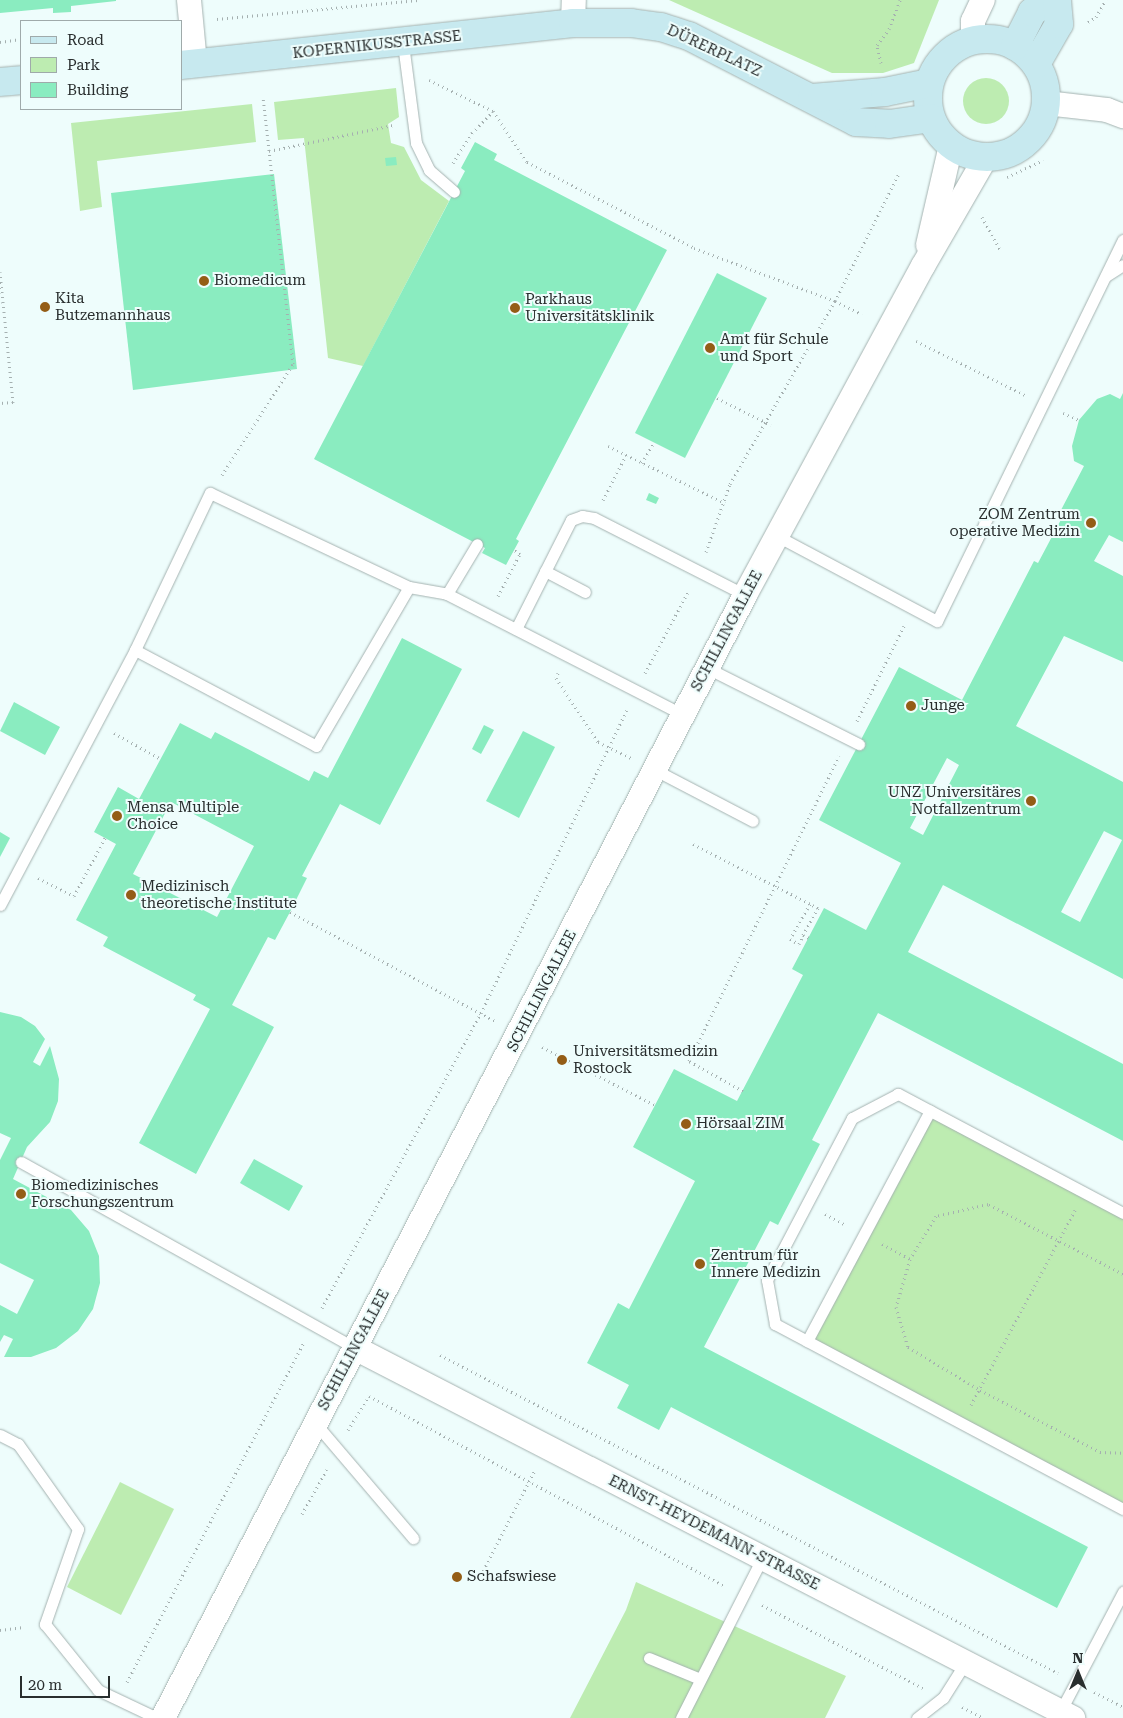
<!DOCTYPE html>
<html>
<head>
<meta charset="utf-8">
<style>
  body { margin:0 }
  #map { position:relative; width:1123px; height:1718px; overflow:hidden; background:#eefdfc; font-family:"Roboto Serif",serif }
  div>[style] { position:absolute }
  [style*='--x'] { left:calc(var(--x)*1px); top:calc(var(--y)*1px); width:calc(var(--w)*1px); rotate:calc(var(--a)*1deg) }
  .green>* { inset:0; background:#bdecb1 }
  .round { border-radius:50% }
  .building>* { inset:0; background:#8aecc0 }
  .path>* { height:3px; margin-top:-1.5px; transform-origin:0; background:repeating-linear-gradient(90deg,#a5b0b0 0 1px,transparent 0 5px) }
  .roads { filter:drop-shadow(0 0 1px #a4b2b0) drop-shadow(0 0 1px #a4b2b0) }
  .lane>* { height:11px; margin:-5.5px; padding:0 5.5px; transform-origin:5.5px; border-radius:5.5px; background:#fff }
  .street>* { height:24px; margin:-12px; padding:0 12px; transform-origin:12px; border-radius:12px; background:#fff }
  .secondary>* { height:28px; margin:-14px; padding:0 14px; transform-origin:14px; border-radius:14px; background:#c7e9ef }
  .secondary>.ring { margin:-14px; padding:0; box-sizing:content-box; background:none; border:28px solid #c7e9ef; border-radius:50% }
  .dots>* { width:14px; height:14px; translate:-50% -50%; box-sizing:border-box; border:2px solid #eefdfc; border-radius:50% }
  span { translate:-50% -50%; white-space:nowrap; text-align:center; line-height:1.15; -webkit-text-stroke:4px #eefdfc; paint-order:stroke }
  .street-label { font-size:15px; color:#292e2e }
  .poi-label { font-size:15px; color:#292e2e }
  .left { translate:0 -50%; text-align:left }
  .right { translate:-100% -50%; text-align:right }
  .legend { position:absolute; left:20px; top:20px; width:162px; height:90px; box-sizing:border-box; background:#eefdfc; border:1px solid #9faaaa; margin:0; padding:6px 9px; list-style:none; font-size:15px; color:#292e2e }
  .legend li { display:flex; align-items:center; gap:10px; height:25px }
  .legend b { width:25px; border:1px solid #9faaaa }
  .north { position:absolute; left:1053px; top:1648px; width:50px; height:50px; -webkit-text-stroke:4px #eefdfc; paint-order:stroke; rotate:0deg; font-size:14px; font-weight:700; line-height:20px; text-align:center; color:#292e2e }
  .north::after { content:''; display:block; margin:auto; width:18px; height:22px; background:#292e2e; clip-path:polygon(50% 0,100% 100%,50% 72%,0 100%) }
  .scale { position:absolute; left:20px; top:1676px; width:90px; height:22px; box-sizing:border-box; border:2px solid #292e2e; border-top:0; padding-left:6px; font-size:15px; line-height:18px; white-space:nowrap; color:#292e2e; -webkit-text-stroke:4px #eefdfc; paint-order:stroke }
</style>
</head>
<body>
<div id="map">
  <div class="green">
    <div style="clip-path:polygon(669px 0,939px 0,914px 63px,883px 73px,832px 73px)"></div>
    <div class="round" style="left:963px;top:78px;width:46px;height:46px"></div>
    <div style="clip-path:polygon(396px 88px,399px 117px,388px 124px,391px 143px,404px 147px,421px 180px,449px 201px,363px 366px,328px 358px,304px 138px,278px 140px,274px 102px)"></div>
    <div style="clip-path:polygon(252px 104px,256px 142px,97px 161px,102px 207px,80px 211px,71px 123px)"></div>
    <div style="clip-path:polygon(930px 1111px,1123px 1213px,1123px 1509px,807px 1341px)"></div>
    <div style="clip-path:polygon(120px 1482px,174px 1509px,121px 1615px,67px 1587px)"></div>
    <div style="clip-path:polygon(636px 1582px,846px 1676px,825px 1718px,570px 1718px,626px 1610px)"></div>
  </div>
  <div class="building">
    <div style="clip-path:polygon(0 0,116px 0,116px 1px,71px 6px,71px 12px,53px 13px,53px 8px,0 13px)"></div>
    <div style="clip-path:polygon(475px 142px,497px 154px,494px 160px,667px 250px,516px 539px,519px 541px,506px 565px,482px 553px,485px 548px,314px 459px,465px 171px,461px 168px)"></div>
    <div style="clip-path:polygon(396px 157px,397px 165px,386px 166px,385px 158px)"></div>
    <div style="clip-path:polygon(274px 174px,297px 369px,133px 390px,111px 193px)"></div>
    <div style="clip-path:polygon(717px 273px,767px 298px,685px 458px,635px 433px)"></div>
    <div style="clip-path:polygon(evenodd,1123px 393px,1123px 542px,1109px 535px,1094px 561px,1123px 576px,1123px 662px,1064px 636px,1016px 726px,1123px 782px,1123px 979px,943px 885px,908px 952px,1123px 1064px,1123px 1141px,878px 1013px,812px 1140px,820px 1144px,778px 1225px,770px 1221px,704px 1347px,1088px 1547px,1057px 1608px,671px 1407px,659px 1430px,617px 1408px,629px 1385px,587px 1363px,618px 1303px,629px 1309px,695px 1181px,633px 1147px,674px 1069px,737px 1101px,803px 975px,792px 969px,824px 908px,866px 930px,901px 863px,819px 820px,899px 667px,962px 700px,1034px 561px,1038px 563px,1065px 512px,1061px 510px,1084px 466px,1074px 461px,1072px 446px,1079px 420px,1097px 399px,1110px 394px,1120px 399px,1123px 393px,947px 758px,959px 765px,923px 835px,910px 828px,947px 758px,1123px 393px,1104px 831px,1122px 840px,1080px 922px,1061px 912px,1104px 831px)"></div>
    <div style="clip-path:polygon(649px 493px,659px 498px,656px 504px,646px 500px)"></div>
    <div style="clip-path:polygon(evenodd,402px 638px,462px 669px,380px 825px,340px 804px,302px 876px,307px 878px,290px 912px,275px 940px,268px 937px,232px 1005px,274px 1027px,196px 1174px,139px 1143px,210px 1009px,193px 1000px,196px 995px,103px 946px,108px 937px,76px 920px,116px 844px,94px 832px,118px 787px,139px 799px,180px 723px,211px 739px,215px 732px,309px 781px,314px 771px,328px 778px,402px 638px,171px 802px,254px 846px,217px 917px,133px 874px,171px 802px)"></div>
    <div style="clip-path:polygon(14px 702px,60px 727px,45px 755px,0 731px)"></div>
    <div style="clip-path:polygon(484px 725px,494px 730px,481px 754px,472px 749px)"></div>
    <div style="clip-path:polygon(523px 731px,555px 747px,519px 818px,486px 801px)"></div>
    <div style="clip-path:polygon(0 832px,10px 838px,0 857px)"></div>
    <div style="clip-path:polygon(0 1012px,21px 1017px,35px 1026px,45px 1039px,33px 1062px,40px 1066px,50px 1046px,59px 1079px,58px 1101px,50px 1122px,27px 1147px,13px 1179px,71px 1210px,89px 1231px,99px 1256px,100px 1283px,93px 1309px,78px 1331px,56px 1348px,31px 1357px,4px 1357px,13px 1339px,4px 1335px,0 1342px,0 1305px,17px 1314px,34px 1280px,0 1263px,0 1160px,11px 1138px,0 1133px)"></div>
    <div style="clip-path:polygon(254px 1159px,303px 1186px,289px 1211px,240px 1183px)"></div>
  </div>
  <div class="path">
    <div style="--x:217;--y:19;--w:202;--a:-5.4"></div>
    <div style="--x:1088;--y:22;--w:9;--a:-32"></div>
    <div style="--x:1096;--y:17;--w:20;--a:-60"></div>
    <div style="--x:0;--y:42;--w:21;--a:-8"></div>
    <div style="--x:881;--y:63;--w:18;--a:-103"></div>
    <div style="--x:877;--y:45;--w:20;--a:-53"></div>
    <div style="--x:889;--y:29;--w:31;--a:-69"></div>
    <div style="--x:429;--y:80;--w:71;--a:25.8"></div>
    <div style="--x:493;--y:111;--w:61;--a:56.3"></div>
    <div style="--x:527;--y:162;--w:188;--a:27.2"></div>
    <div style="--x:694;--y:248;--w:151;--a:20.6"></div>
    <div style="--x:835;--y:301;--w:30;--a:26"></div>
    <div style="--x:269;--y:151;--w:127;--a:-11.8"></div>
    <div style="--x:453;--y:163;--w:36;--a:-58"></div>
    <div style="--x:472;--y:133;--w:30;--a:-46"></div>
    <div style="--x:1007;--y:177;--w:40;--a:-25"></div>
    <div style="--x:982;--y:217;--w:39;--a:61"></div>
    <div style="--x:0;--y:272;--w:131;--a:84.3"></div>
    <div style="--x:13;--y:402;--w:13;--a:176"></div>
    <div style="--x:916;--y:341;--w:122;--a:26.4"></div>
    <div style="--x:717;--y:398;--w:60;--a:26.6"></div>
    <div style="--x:1063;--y:413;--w:17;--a:24"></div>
    <div style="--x:608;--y:446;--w:130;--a:26"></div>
    <div style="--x:642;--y:463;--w:24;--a:-60"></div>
    <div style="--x:222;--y:475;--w:132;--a:-57.4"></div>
    <div style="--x:293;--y:364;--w:270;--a:-96.4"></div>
    <div style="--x:603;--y:500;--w:51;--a:-62.9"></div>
    <div style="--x:706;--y:552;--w:72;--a:-70.6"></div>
    <div style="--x:730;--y:484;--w:211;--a:-60.2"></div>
    <div style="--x:835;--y:301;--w:143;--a:-63.4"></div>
    <div style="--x:498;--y:596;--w:47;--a:-62.4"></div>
    <div style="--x:520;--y:554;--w:7;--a:-146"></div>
    <div style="--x:558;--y:673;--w:5;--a:112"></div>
    <div style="--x:556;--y:678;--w:77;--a:56.7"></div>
    <div style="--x:598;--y:742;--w:37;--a:26"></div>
    <div style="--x:645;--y:673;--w:94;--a:-62.1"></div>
    <div style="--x:857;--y:721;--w:106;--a:-63.7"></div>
    <div style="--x:114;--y:733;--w:54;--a:29"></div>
    <div style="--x:693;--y:844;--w:131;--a:27.1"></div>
    <div style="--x:810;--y:904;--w:40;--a:119.7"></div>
    <div style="--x:790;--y:939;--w:10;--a:29"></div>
    <div style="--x:799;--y:944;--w:10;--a:-66"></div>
    <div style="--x:803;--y:935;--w:7;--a:27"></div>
    <div style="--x:38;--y:878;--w:40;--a:26.6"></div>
    <div style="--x:74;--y:896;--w:66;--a:-61.9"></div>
    <div style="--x:290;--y:912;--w:232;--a:28"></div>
    <div style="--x:803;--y:935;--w:31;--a:-61"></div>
    <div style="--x:818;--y:908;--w:9;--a:-153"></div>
    <div style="--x:542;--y:1047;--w:127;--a:27.2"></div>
    <div style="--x:743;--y:1091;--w:62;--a:-150.9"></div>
    <div style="--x:689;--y:1061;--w:340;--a:-63.8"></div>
    <div style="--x:825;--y:1214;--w:24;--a:28"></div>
    <div style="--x:882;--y:1244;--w:32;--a:28"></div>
    <div style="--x:1123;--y:1274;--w:152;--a:-152.6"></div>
    <div style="--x:988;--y:1204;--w:53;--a:167"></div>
    <div style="--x:936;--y:1216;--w:50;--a:121.2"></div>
    <div style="--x:910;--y:1259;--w:50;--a:106.3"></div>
    <div style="--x:896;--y:1307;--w:42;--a:73.3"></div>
    <div style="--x:908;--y:1347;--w:84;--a:30.8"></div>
    <div style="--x:980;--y:1390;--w:135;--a:27.3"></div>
    <div style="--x:1100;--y:1452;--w:23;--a:2"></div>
    <div style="--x:322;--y:1308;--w:335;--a:-61.7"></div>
    <div style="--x:481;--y:1013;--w:336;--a:-64.3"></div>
    <div style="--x:440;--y:1355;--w:695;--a:27.23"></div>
    <div style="--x:971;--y:1405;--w:221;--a:-61.9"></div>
    <div style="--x:348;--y:1430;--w:40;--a:-58"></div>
    <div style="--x:369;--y:1396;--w:404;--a:28.1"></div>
    <div style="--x:302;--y:1514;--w:51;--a:-60.9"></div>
    <div style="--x:481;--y:1575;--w:118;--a:-62.8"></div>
    <div style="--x:762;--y:1605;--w:181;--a:27.3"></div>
    <div style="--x:0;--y:1630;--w:24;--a:-7"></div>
    <div style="--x:127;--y:1682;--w:383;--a:-62.5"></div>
    <div style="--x:1094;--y:1692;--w:33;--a:27"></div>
    <div style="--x:962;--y:1707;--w:25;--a:27"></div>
  </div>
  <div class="roads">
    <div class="lane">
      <div style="--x:403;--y:44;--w:100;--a:82.5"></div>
      <div style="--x:416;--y:143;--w:30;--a:64"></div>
      <div style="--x:429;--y:170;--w:33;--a:41"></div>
      <div style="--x:1106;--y:276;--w:20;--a:-33"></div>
      <div style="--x:777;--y:536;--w:181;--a:28"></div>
      <div style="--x:937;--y:621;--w:424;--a:-64"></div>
      <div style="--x:545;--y:571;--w:45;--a:27.7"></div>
      <div style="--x:447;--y:594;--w:58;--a:-59"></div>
      <div style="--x:516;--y:629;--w:122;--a:-63.2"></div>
      <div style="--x:571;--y:520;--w:12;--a:-20"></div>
      <div style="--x:582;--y:516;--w:12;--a:9"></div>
      <div style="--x:594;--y:518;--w:169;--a:27"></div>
      <div style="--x:135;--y:650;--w:205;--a:27.9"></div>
      <div style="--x:316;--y:746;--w:184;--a:-59.7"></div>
      <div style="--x:707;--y:668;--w:170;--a:26.6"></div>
      <div style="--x:655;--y:770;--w:110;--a:27.5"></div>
      <div style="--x:0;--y:905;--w:289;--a:-62.1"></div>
      <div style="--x:135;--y:650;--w:174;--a:-64.5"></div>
      <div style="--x:210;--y:493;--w:220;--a:25.3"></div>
      <div style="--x:409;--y:587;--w:39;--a:10"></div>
      <div style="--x:447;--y:594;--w:265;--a:27.1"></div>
      <div style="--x:21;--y:1162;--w:382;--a:29.1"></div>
      <div style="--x:1123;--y:1213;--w:255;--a:-152.1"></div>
      <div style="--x:898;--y:1094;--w:52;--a:152.4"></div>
      <div style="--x:852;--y:1118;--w:183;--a:117.7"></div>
      <div style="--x:767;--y:1280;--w:45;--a:79.7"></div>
      <div style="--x:775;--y:1324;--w:394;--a:28"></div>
      <div style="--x:807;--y:1341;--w:261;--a:-61.9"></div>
      <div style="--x:316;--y:1424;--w:150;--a:49.6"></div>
      <div style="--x:0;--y:1435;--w:20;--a:27"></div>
      <div style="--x:18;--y:1444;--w:104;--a:54.8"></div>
      <div style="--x:78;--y:1529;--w:101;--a:109.2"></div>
      <div style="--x:45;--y:1624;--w:85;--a:51.2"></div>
      <div style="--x:98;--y:1690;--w:65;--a:25.4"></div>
      <div style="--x:649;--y:1658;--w:55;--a:22.4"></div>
      <div style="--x:1060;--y:1712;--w:136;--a:-62.3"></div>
      <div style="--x:681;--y:1718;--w:179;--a:-63.1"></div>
      <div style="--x:917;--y:1718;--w:33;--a:-38"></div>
      <div style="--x:943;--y:1698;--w:41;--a:-57.8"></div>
    </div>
    <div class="street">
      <div style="--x:189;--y:0;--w:64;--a:84.6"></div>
      <div style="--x:573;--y:23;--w:23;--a:-88"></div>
      <div style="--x:973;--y:40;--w:19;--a:-90"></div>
      <div style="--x:973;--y:21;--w:23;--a:-65"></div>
      <div style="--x:1046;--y:103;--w:61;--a:6.5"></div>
      <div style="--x:1107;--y:110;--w:17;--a:21"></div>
      <div style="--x:928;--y:245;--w:103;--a:-77"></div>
      <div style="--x:355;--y:1348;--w:808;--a:27.26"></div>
      <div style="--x:163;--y:1718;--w:1265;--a:-62.6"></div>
      <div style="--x:745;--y:595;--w:374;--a:-61.6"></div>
      <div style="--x:923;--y:266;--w:126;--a:-60"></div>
    </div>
    <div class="secondary">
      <div class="ring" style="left:928px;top:39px;width:90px;height:90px"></div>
      <div style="--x:1015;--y:46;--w:38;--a:-63"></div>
      <div style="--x:1032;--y:12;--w:22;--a:-32"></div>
      <div style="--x:1036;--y:64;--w:46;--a:-60.1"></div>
      <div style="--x:1059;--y:24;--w:24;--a:-95"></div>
      <div style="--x:181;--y:65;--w:394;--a:-6.1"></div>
      <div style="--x:573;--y:23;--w:58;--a:0"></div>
      <div style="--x:631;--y:23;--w:30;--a:8"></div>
      <div style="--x:661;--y:27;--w:29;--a:18"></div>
      <div style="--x:689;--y:36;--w:188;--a:27.2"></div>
      <div style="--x:856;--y:122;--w:33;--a:3"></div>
      <div style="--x:889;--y:124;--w:42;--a:-8.1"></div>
      <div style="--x:0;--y:82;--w:21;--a:-5"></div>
      <div style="--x:812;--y:98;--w:73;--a:-4.7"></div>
      <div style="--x:885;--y:92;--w:45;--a:-11.6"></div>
    </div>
  </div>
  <div class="dots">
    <div style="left:204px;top:281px;background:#945d16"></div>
    <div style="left:45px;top:307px;background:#945d16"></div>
    <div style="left:515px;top:308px;background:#945d16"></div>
    <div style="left:710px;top:348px;background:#945d16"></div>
    <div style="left:1091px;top:523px;background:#945d16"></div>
    <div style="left:911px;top:706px;background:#945d16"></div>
    <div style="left:1031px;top:801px;background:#945d16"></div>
    <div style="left:117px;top:816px;background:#945d16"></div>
    <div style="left:131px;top:895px;background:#945d16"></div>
    <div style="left:562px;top:1060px;background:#945d16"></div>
    <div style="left:686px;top:1124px;background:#945d16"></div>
    <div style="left:21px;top:1194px;background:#945d16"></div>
    <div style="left:700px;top:1264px;background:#945d16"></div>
    <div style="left:457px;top:1577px;background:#945d16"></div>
  </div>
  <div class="street-label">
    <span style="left:377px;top:45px;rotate:-6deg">KOPERNIKUSSTRASSE</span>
    <span style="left:714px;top:51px;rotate:25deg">DÜRERPLATZ</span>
    <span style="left:727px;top:631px;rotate:-62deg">SCHILLINGALLEE</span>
    <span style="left:542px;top:991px;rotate:-63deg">SCHILLINGALLEE</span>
    <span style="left:354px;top:1350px;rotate:-62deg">SCHILLINGALLEE</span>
    <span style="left:714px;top:1533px;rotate:27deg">ERNST-HEYDEMANN-STRASSE</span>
  </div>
  <div class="poi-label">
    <span class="left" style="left:214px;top:281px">Biomedicum</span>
    <span class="left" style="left:55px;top:307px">Kita<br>Butzemannhaus</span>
    <span class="left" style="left:525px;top:308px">Parkhaus<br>Universitätsklinik</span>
    <span class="left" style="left:720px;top:348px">Amt für Schule<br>und Sport</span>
    <span class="right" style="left:1080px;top:523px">ZOM Zentrum<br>operative Medizin</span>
    <span class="left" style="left:921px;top:706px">Junge</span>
    <span class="right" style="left:1021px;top:801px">UNZ Universitäres<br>Notfallzentrum</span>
    <span class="left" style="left:127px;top:816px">Mensa Multiple<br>Choice</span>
    <span class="left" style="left:141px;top:895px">Medizinisch<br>theoretische Institute</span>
    <span class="left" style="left:573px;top:1060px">Universitätsmedizin<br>Rostock</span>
    <span class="left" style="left:696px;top:1124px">Hörsaal ZIM</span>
    <span class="left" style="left:31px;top:1194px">Biomedizinisches<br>Forschungszentrum</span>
    <span class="left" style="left:711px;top:1264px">Zentrum für<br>Innere Medizin</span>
    <span class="left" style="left:467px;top:1577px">Schafswiese</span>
  </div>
  <ul class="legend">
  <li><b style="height:6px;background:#c7e9ef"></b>Road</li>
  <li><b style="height:14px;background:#bdecb1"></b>Park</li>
  <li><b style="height:14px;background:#8aecc0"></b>Building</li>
  </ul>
  <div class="north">N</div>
  <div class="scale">20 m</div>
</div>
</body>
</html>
